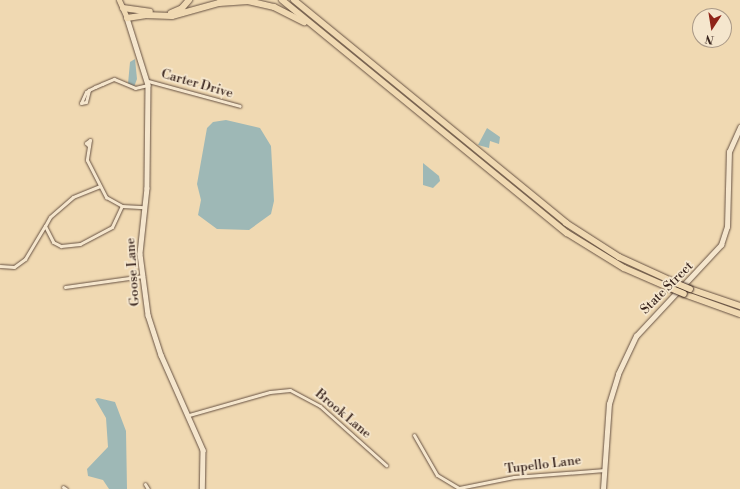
<!DOCTYPE html>
<html>
<head>
<meta charset="utf-8">
<style>
  body { margin:0 }
  #map { position:relative; width:740px; height:489px; overflow:hidden; background:#f0d9b2; font-family:"Libre Bodoni",serif }
  div>[style] { position:absolute }
  [style*='--x'] { left:calc(var(--x)*1px); top:calc(var(--y)*1px); width:calc(var(--w)*1px); rotate:calc(var(--a)*1deg) }
  .water>* { inset:0; background:#9eb8b6 }
  .roads { filter:drop-shadow(0 0 1px #675243) drop-shadow(0 0 1px #675243) }
  .street>* { height:3px; margin:-1.5px; padding:0 1.5px; transform-origin:1.5px; border-radius:1.5px; background:#f5e6cd }
  .secondary>* { height:4.5px; margin:-2.25px; padding:0 2.25px; transform-origin:2.25px; border-radius:2.25px; background:#f5e6cd }
  .primary>* { height:5px; margin:-2.5px; padding:0 2.5px; transform-origin:2.5px; border-radius:2.5px; background:#f0d9b2 }
  .highway>* { height:6px; margin:-3px; padding:0 3px; transform-origin:3px; border-radius:3px; background:#f0d9b2 }
  .bridges { filter:drop-shadow(0 0 1px #39251e) drop-shadow(0 0 1px #39251e) }
  .highway-bridge>* { height:6px; margin:-3px; padding:0 3px; transform-origin:3px; border-radius:3px; background:#f0d9b2 }
  span { translate:-50% -50%; white-space:nowrap; text-align:center; line-height:1.15; -webkit-text-stroke:3.5px #f5e6cd; paint-order:stroke }
  .street-label { font-size:13px; color:#39251e }
  .north { position:absolute; left:692px; top:8px; width:40px; height:40px; box-sizing:border-box; background:#f5e6cd; border:1px solid #aa9987; border-radius:50%; rotate:192deg; font-size:11px; font-weight:700; line-height:16px; text-align:center; color:#39251e }
  .north::after { content:''; display:block; margin:auto; width:14px; height:18px; background:#8f2418; clip-path:polygon(50% 0,100% 100%,50% 72%,0 100%) }
</style>
</head>
<body>
<div id="map">
  <div class="water">
    <div style="clip-path:polygon(135px 59px,137px 79px,134px 87px,128px 84px,130px 62px)"></div>
    <div style="clip-path:polygon(226px 120px,260px 128px,271px 146px,274px 201px,271px 214px,249px 230px,217px 229px,198px 215px,201px 200px,197px 184px,207px 128px,213px 122px)"></div>
    <div style="clip-path:polygon(487px 128px,500px 137px,499px 144px,490px 141px,489px 148px,478px 145px)"></div>
    <div style="clip-path:polygon(423px 163px,439px 176px,440px 181px,433px 188px,423px 185px)"></div>
    <div style="clip-path:polygon(98px 398px,115px 402px,126px 431px,127px 489px,109px 489px,103px 480px,88px 476px,87px 469px,108px 447px,106px 418px,95px 399px)"></div>
  </div>
  <div class="roads">
    <div class="street">
      <div style="--x:148;--y:81;--w:95;--a:15.2"></div>
      <div style="--x:89;--y:90;--w:12;--a:104"></div>
      <div style="--x:86;--y:102;--w:5;--a:169"></div>
      <div style="--x:81;--y:103;--w:12;--a:-66"></div>
      <div style="--x:86;--y:92;--w:4;--a:-34"></div>
      <div style="--x:89;--y:90;--w:7;--a:-27"></div>
      <div style="--x:95;--y:87;--w:8;--a:-23"></div>
      <div style="--x:102;--y:84;--w:13;--a:-23"></div>
      <div style="--x:114;--y:79;--w:23;--a:23"></div>
      <div style="--x:135;--y:88;--w:13;--a:-13"></div>
      <div style="--x:89;--y:146;--w:4;--a:-135"></div>
      <div style="--x:86;--y:143;--w:5;--a:-37"></div>
      <div style="--x:90;--y:140;--w:20;--a:99"></div>
      <div style="--x:87;--y:160;--w:42;--a:62.8"></div>
      <div style="--x:106;--y:197;--w:18;--a:29"></div>
      <div style="--x:122;--y:206;--w:22;--a:3"></div>
      <div style="--x:100;--y:186;--w:29;--a:158"></div>
      <div style="--x:73;--y:197;--w:30;--a:139"></div>
      <div style="--x:50;--y:217;--w:10;--a:119"></div>
      <div style="--x:45;--y:226;--w:18;--a:63"></div>
      <div style="--x:53;--y:242;--w:9;--a:27"></div>
      <div style="--x:61;--y:246;--w:19;--a:-6"></div>
      <div style="--x:80;--y:244;--w:36;--a:-28"></div>
      <div style="--x:112;--y:227;--w:23;--a:-65"></div>
      <div style="--x:0;--y:266;--w:14;--a:4"></div>
      <div style="--x:14;--y:267;--w:14;--a:-36"></div>
      <div style="--x:25;--y:259;--w:39;--a:-59"></div>
      <div style="--x:65;--y:287;--w:79;--a:-8"></div>
      <div style="--x:189;--y:415;--w:84;--a:-15.9"></div>
      <div style="--x:270;--y:392;--w:20;--a:-6"></div>
      <div style="--x:290;--y:390;--w:34;--a:28"></div>
      <div style="--x:320;--y:406;--w:89;--a:41.8"></div>
      <div style="--x:414;--y:435;--w:46;--a:60.1"></div>
      <div style="--x:437;--y:475;--w:26;--a:31"></div>
      <div style="--x:459;--y:488;--w:56;--a:-11.3"></div>
      <div style="--x:514;--y:477;--w:91;--a:-4.4"></div>
      <div style="--x:145;--y:484;--w:6;--a:59"></div>
      <div style="--x:63;--y:487;--w:4;--a:34"></div>
    </div>
    <div class="secondary">
      <div style="--x:127;--y:18;--w:70;--a:72.6"></div>
      <div style="--x:148;--y:85;--w:103;--a:90.6"></div>
      <div style="--x:147;--y:188;--w:66;--a:96.1"></div>
      <div style="--x:140;--y:254;--w:62;--a:82.5"></div>
      <div style="--x:148;--y:315;--w:42;--a:72"></div>
      <div style="--x:161;--y:355;--w:104;--a:66.1"></div>
      <div style="--x:203;--y:450;--w:39;--a:91"></div>
      <div style="--x:603;--y:489;--w:85;--a:-86"></div>
      <div style="--x:609;--y:404;--w:31;--a:-73"></div>
      <div style="--x:618;--y:374;--w:42;--a:-64.7"></div>
      <div style="--x:636;--y:336;--w:125;--a:-47"></div>
      <div style="--x:721;--y:245;--w:19;--a:-72"></div>
      <div style="--x:727;--y:227;--w:75;--a:-88.5"></div>
      <div style="--x:729;--y:152;--w:27;--a:-66"></div>
    </div>
    <div class="primary">
      <div style="--x:119;--y:0;--w:20;--a:66"></div>
    </div>
    <div class="highway">
      <div style="--x:282;--y:0;--w:368;--a:39.3"></div>
      <div style="--x:567;--y:233;--w:67;--a:31.6"></div>
      <div style="--x:624;--y:268;--w:50;--a:23.5"></div>
      <div style="--x:294;--y:0;--w:352;--a:39.3"></div>
      <div style="--x:566;--y:223;--w:63;--a:32.7"></div>
      <div style="--x:619;--y:257;--w:65;--a:24.6"></div>
      <div style="--x:123;--y:8;--w:27;--a:8"></div>
      <div style="--x:171;--y:13;--w:12;--a:-24"></div>
      <div style="--x:182;--y:8;--w:11;--a:-49"></div>
      <div style="--x:127;--y:18;--w:18;--a:-9"></div>
      <div style="--x:145;--y:15;--w:27;--a:2"></div>
      <div style="--x:172;--y:16;--w:49;--a:-15.5"></div>
      <div style="--x:219;--y:3;--w:29;--a:-4"></div>
      <div style="--x:248;--y:1;--w:27;--a:13"></div>
      <div style="--x:274;--y:7;--w:34;--a:27"></div>
      <div style="--x:690;--y:289;--w:53;--a:18.8"></div>
      <div style="--x:684;--y:294;--w:59;--a:19.7"></div>
    </div>
  </div>
  <div class="bridges">
    <div class="highway-bridge">
      <div style="--x:678;--y:284;--w:13;--a:23"></div>
      <div style="--x:670;--y:288;--w:15;--a:23"></div>
    </div>
  </div>
  <div class="street-label">
    <span style="left:197px;top:84px;rotate:16deg">Carter Drive</span>
    <span style="left:133px;top:272px;rotate:-94deg">Goose Lane</span>
    <span style="left:667px;top:288px;rotate:-45deg">State Street</span>
    <span style="left:343px;top:414px;rotate:40deg">Brook Lane</span>
    <span style="left:543px;top:465px;rotate:-7deg">Tupello Lane</span>
  </div>
  <div class="north">N</div>
</div>
</body>
</html>
